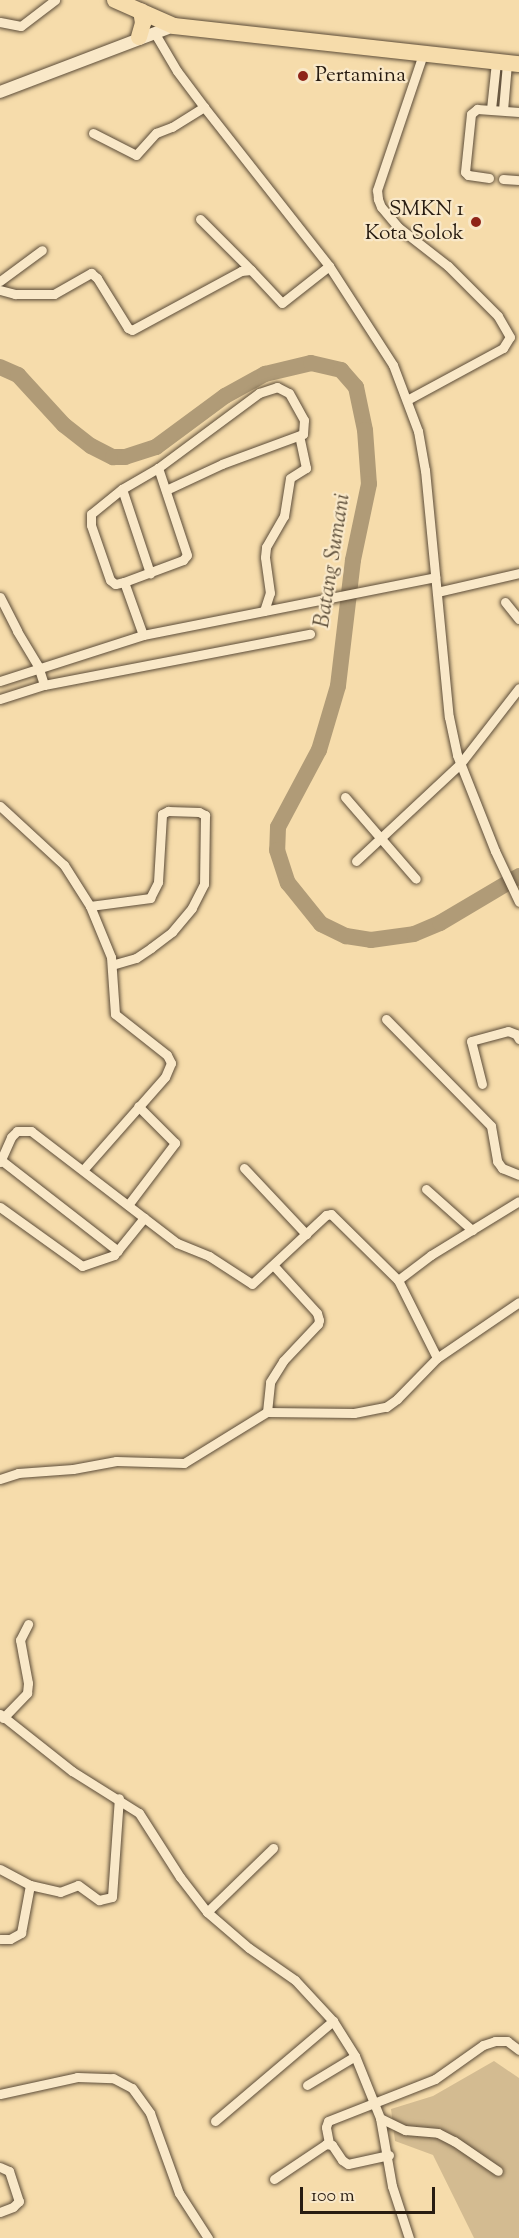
<!DOCTYPE html>
<html>
<head>
<meta charset="utf-8">
<style>
  body { margin:0 }
  #map { position:relative; width:519px; height:2238px; overflow:hidden; background:#f6dcab; font-family:"Sorts Mill Goudy",serif }
  div>[style] { position:absolute }
  [style*='--x'] { left:calc(var(--x)*1px); top:calc(var(--y)*1px); width:calc(var(--w)*1px); rotate:calc(var(--a)*1deg) }
  .green>* { inset:0; background:#d3bb91 }
  .river>* { height:16px; margin:-8px; padding:0 8px; transform-origin:8px; border-radius:8px; background:#b09b77 }
  .roads { filter:drop-shadow(0 0 2px #5c4c38) drop-shadow(0 0 2px #5c4c38) }
  .minor>* { height:9px; margin:-4.5px; padding:0 4.5px; transform-origin:4.5px; border-radius:4.5px; background:#f9e8c8 }
  .tertiary>* { height:12px; margin:-6px; padding:0 6px; transform-origin:6px; border-radius:6px; background:#f9e8c8 }
  .trunk>* { height:16px; margin:-8px; padding:0 8px; transform-origin:8px; border-radius:8px; background:#f6dcab }
  .dots>* { width:16px; height:16px; translate:-50% -50%; box-sizing:border-box; border:3px solid #f9e8c8; border-radius:50% }
  span { translate:-50% -50%; white-space:nowrap; text-align:center; line-height:1.15; -webkit-text-stroke:4.5px #f9e8c8; paint-order:stroke }
  .poi-label { font-size:21px; color:#281c11 }
  .left { translate:0 -50%; text-align:left }
  .right { translate:-100% -50%; text-align:right }
  .water-label { font-size:22px; color:#5e4f3a; font-style:italic }
  .scale { position:absolute; left:300px; top:2187px; width:135px; height:27px; box-sizing:border-box; border:3px solid #281c11; border-top:0; padding-left:8px; font-size:18px; line-height:21px; white-space:nowrap; color:#281c11; -webkit-text-stroke:4px #f9e8c8; paint-order:stroke }
</style>
</head>
<body>
<div id="map">
  <div class="green">
    <div style="clip-path:polygon(494px 2061px,519px 2078px,519px 2238px,474px 2238px,433px 2155px,395px 2141px,391px 2109px,433px 2096px)"></div>
  </div>
  <div class="river">
    <div style="--x:0;--y:367;--w:20;--a:24"></div>
    <div style="--x:18;--y:375;--w:68;--a:47.4"></div>
    <div style="--x:64;--y:425;--w:34;--a:38"></div>
    <div style="--x:91;--y:446;--w:25;--a:27"></div>
    <div style="--x:113;--y:457;--w:12;--a:0"></div>
    <div style="--x:125;--y:457;--w:33;--a:-18"></div>
    <div style="--x:156;--y:447;--w:86;--a:-36.5"></div>
    <div style="--x:225;--y:396;--w:46;--a:-28.8"></div>
    <div style="--x:265;--y:374;--w:47;--a:-13.4"></div>
    <div style="--x:311;--y:363;--w:31;--a:13"></div>
    <div style="--x:341;--y:370;--w:23;--a:49"></div>
    <div style="--x:356;--y:387;--w:44;--a:78.2"></div>
    <div style="--x:365;--y:430;--w:54;--a:85.8"></div>
    <div style="--x:369;--y:484;--w:78;--a:101.9"></div>
    <div style="--x:353;--y:560;--w:127;--a:96.8"></div>
    <div style="--x:338;--y:686;--w:67;--a:106.5"></div>
    <div style="--x:319;--y:750;--w:87;--a:118"></div>
    <div style="--x:278;--y:827;--w:23;--a:92"></div>
    <div style="--x:277;--y:850;--w:35;--a:72"></div>
    <div style="--x:288;--y:883;--w:53;--a:51.2"></div>
    <div style="--x:321;--y:924;--w:28;--a:26"></div>
    <div style="--x:346;--y:936;--w:25;--a:9"></div>
    <div style="--x:371;--y:940;--w:43;--a:-7.9"></div>
    <div style="--x:414;--y:934;--w:28;--a:-23"></div>
    <div style="--x:440;--y:923;--w:92;--a:-30.7"></div>
  </div>
  <div class="roads">
    <div class="minor">
      <div style="--x:0;--y:22;--w:21;--a:11"></div>
      <div style="--x:21;--y:26;--w:43;--a:-37.4"></div>
      <div style="--x:154;--y:32;--w:45;--a:59.5"></div>
      <div style="--x:177;--y:71;--w:45;--a:53.1"></div>
      <div style="--x:204;--y:107;--w:202;--a:51.8"></div>
      <div style="--x:329;--y:266;--w:118;--a:57.1"></div>
      <div style="--x:393;--y:365;--w:71;--a:69.3"></div>
      <div style="--x:418;--y:431;--w:40;--a:80"></div>
      <div style="--x:425;--y:470;--w:248;--a:84.5"></div>
      <div style="--x:449;--y:717;--w:39;--a:78"></div>
      <div style="--x:457;--y:755;--w:103;--a:68.4"></div>
      <div style="--x:495;--y:851;--w:56;--a:64.8"></div>
      <div style="--x:491;--y:109;--w:47;--a:-83.9"></div>
      <div style="--x:503;--y:110;--w:47;--a:-85.1"></div>
      <div style="--x:93;--y:133;--w:48;--a:27.1"></div>
      <div style="--x:136;--y:155;--w:30;--a:-48"></div>
      <div style="--x:156;--y:133;--w:17;--a:-21"></div>
      <div style="--x:172;--y:127;--w:38;--a:-32"></div>
      <div style="--x:489;--y:178;--w:21;--a:-172"></div>
      <div style="--x:468;--y:175;--w:4;--a:-135"></div>
      <div style="--x:465;--y:172;--w:58;--a:-84.1"></div>
      <div style="--x:471;--y:114;--w:8;--a:-40"></div>
      <div style="--x:477;--y:109;--w:42;--a:4.1"></div>
      <div style="--x:503;--y:179;--w:16;--a:4"></div>
      <div style="--x:200;--y:219;--w:72;--a:45"></div>
      <div style="--x:0;--y:281;--w:52;--a:-36.4"></div>
      <div style="--x:0;--y:290;--w:16;--a:15"></div>
      <div style="--x:15;--y:294;--w:39;--a:0"></div>
      <div style="--x:54;--y:294;--w:43;--a:-29.6"></div>
      <div style="--x:91;--y:273;--w:8;--a:40"></div>
      <div style="--x:97;--y:278;--w:59;--a:58.2"></div>
      <div style="--x:128;--y:328;--w:4;--a:27"></div>
      <div style="--x:132;--y:330;--w:124;--a:-28.4"></div>
      <div style="--x:241;--y:271;--w:10;--a:-6"></div>
      <div style="--x:251;--y:270;--w:45;--a:46.8"></div>
      <div style="--x:282;--y:303;--w:60;--a:-38.2"></div>
      <div style="--x:407;--y:400;--w:109;--a:-28.4"></div>
      <div style="--x:503;--y:348;--w:13;--a:-58"></div>
      <div style="--x:510;--y:337;--w:24;--a:-120"></div>
      <div style="--x:498;--y:316;--w:71;--a:-135"></div>
      <div style="--x:448;--y:266;--w:63;--a:-142"></div>
      <div style="--x:398;--y:227;--w:26;--a:-130"></div>
      <div style="--x:381;--y:207;--w:9;--a:-111"></div>
      <div style="--x:378;--y:199;--w:9;--a:-96"></div>
      <div style="--x:377;--y:190;--w:144;--a:-71.3"></div>
      <div style="--x:122;--y:489;--w:89;--a:71.6"></div>
      <div style="--x:124;--y:582;--w:63;--a:-20.4"></div>
      <div style="--x:183;--y:560;--w:6;--a:-51"></div>
      <div style="--x:187;--y:555;--w:92;--a:-108.4"></div>
      <div style="--x:437;--y:592;--w:84;--a:-13"></div>
      <div style="--x:0;--y:597;--w:38;--a:63"></div>
      <div style="--x:17;--y:631;--w:41;--a:59"></div>
      <div style="--x:38;--y:666;--w:20;--a:72"></div>
      <div style="--x:505;--y:602;--w:22;--a:51"></div>
      <div style="--x:264;--y:611;--w:19;--a:-72"></div>
      <div style="--x:270;--y:593;--w:36;--a:-98"></div>
      <div style="--x:265;--y:557;--w:10;--a:-84"></div>
      <div style="--x:266;--y:547;--w:36;--a:-60"></div>
      <div style="--x:284;--y:516;--w:38;--a:-81"></div>
      <div style="--x:290;--y:478;--w:19;--a:-32"></div>
      <div style="--x:306;--y:468;--w:33;--a:-102"></div>
      <div style="--x:143;--y:635;--w:56;--a:-109.7"></div>
      <div style="--x:124;--y:582;--w:9;--a:167"></div>
      <div style="--x:115;--y:584;--w:6;--a:-141"></div>
      <div style="--x:110;--y:580;--w:58;--a:-109.1"></div>
      <div style="--x:91;--y:525;--w:11;--a:-90"></div>
      <div style="--x:91;--y:514;--w:40;--a:-39"></div>
      <div style="--x:122;--y:489;--w:42;--a:-30.3"></div>
      <div style="--x:158;--y:468;--w:126;--a:-36.6"></div>
      <div style="--x:259;--y:393;--w:19;--a:-18"></div>
      <div style="--x:277;--y:387;--w:13;--a:27"></div>
      <div style="--x:289;--y:393;--w:31;--a:61"></div>
      <div style="--x:304;--y:420;--w:14;--a:94"></div>
      <div style="--x:303;--y:434;--w:86;--a:159.7"></div>
      <div style="--x:222;--y:464;--w:62;--a:155.1"></div>
      <div style="--x:0;--y:681;--w:150;--a:-17.8"></div>
      <div style="--x:143;--y:635;--w:298;--a:-11.2"></div>
      <div style="--x:0;--y:699;--w:46;--a:-17.7"></div>
      <div style="--x:44;--y:685;--w:271;--a:-10.9"></div>
      <div style="--x:345;--y:797;--w:108;--a:49.1"></div>
      <div style="--x:0;--y:806;--w:87;--a:42.7"></div>
      <div style="--x:64;--y:865;--w:49;--a:57.6"></div>
      <div style="--x:90;--y:906;--w:55;--a:67.6"></div>
      <div style="--x:111;--y:957;--w:57;--a:86"></div>
      <div style="--x:115;--y:1014;--w:66;--a:38.3"></div>
      <div style="--x:167;--y:1055;--w:9;--a:63"></div>
      <div style="--x:171;--y:1063;--w:15;--a:113"></div>
      <div style="--x:165;--y:1077;--w:124;--a:131.4"></div>
      <div style="--x:356;--y:861;--w:142;--a:-43"></div>
      <div style="--x:460;--y:764;--w:96;--a:-52.2"></div>
      <div style="--x:90;--y:906;--w:61;--a:-7.6"></div>
      <div style="--x:150;--y:898;--w:18;--a:-63"></div>
      <div style="--x:158;--y:882;--w:68;--a:-86.6"></div>
      <div style="--x:162;--y:814;--w:7;--a:-27"></div>
      <div style="--x:168;--y:811;--w:31;--a:2"></div>
      <div style="--x:199;--y:812;--w:7;--a:27"></div>
      <div style="--x:205;--y:815;--w:69;--a:90.8"></div>
      <div style="--x:204;--y:884;--w:27;--a:117"></div>
      <div style="--x:192;--y:908;--w:31;--a:130"></div>
      <div style="--x:172;--y:932;--w:26;--a:143"></div>
      <div style="--x:151;--y:948;--w:18;--a:146"></div>
      <div style="--x:136;--y:958;--w:25;--a:164"></div>
      <div style="--x:386;--y:1019;--w:150;--a:45.5"></div>
      <div style="--x:491;--y:1126;--w:36;--a:80"></div>
      <div style="--x:497;--y:1161;--w:9;--a:54"></div>
      <div style="--x:502;--y:1168;--w:18;--a:22"></div>
      <div style="--x:482;--y:1084;--w:44;--a:-104.3"></div>
      <div style="--x:471;--y:1041;--w:38;--a:-15"></div>
      <div style="--x:508;--y:1031;--w:9;--a:21"></div>
      <div style="--x:516;--y:1034;--w:6;--a:59"></div>
      <div style="--x:1;--y:1160;--w:148;--a:37.9"></div>
      <div style="--x:0;--y:1162;--w:27;--a:-66"></div>
      <div style="--x:11;--y:1137;--w:8;--a:-45"></div>
      <div style="--x:17;--y:1131;--w:14;--a:0"></div>
      <div style="--x:31;--y:1131;--w:184;--a:37.5"></div>
      <div style="--x:177;--y:1243;--w:35;--a:22"></div>
      <div style="--x:209;--y:1256;--w:51;--a:33.1"></div>
      <div style="--x:252;--y:1284;--w:101;--a:-43"></div>
      <div style="--x:326;--y:1215;--w:5;--a:-11"></div>
      <div style="--x:331;--y:1214;--w:94;--a:44.6"></div>
      <div style="--x:398;--y:1280;--w:87;--a:63.4"></div>
      <div style="--x:244;--y:1168;--w:91;--a:46.8"></div>
      <div style="--x:426;--y:1189;--w:62;--a:41.7"></div>
      <div style="--x:128;--y:1205;--w:78;--a:-52.8"></div>
      <div style="--x:175;--y:1143;--w:52;--a:-135"></div>
      <div style="--x:0;--y:1207;--w:101;--a:35.7"></div>
      <div style="--x:82;--y:1266;--w:34;--a:-19"></div>
      <div style="--x:114;--y:1255;--w:48;--a:-51"></div>
      <div style="--x:398;--y:1280;--w:41;--a:-37.1"></div>
      <div style="--x:431;--y:1255;--w:103;--a:-31.5"></div>
      <div style="--x:267;--y:1412;--w:30;--a:-84"></div>
      <div style="--x:270;--y:1382;--w:25;--a:-58"></div>
      <div style="--x:283;--y:1361;--w:51;--a:-46.6"></div>
      <div style="--x:318;--y:1324;--w:4;--a:-76"></div>
      <div style="--x:319;--y:1320;--w:7;--a:-106"></div>
      <div style="--x:317;--y:1313;--w:65;--a:-132.5"></div>
      <div style="--x:0;--y:1479;--w:19;--a:-18"></div>
      <div style="--x:18;--y:1473;--w:55;--a:-4.2"></div>
      <div style="--x:73;--y:1469;--w:44;--a:-10.5"></div>
      <div style="--x:116;--y:1461;--w:68;--a:1.7"></div>
      <div style="--x:184;--y:1463;--w:97;--a:-31.6"></div>
      <div style="--x:267;--y:1412;--w:87;--a:0.7"></div>
      <div style="--x:354;--y:1413;--w:33;--a:-11"></div>
      <div style="--x:386;--y:1407;--w:14;--a:-36"></div>
      <div style="--x:397;--y:1399;--w:57;--a:-45.7"></div>
      <div style="--x:437;--y:1358;--w:99;--a:-34.3"></div>
      <div style="--x:0;--y:1714;--w:92;--a:38.4"></div>
      <div style="--x:72;--y:1771;--w:79;--a:32.1"></div>
      <div style="--x:139;--y:1813;--w:76;--a:57.4"></div>
      <div style="--x:180;--y:1877;--w:44;--a:52.4"></div>
      <div style="--x:207;--y:1912;--w:55;--a:40.6"></div>
      <div style="--x:249;--y:1948;--w:56;--a:34.8"></div>
      <div style="--x:295;--y:1980;--w:56;--a:47.2"></div>
      <div style="--x:333;--y:2021;--w:41;--a:57.8"></div>
      <div style="--x:355;--y:2056;--w:67;--a:68"></div>
      <div style="--x:380;--y:2118;--w:69;--a:80"></div>
      <div style="--x:392;--y:2186;--w:55;--a:71.9"></div>
      <div style="--x:3;--y:1718;--w:35;--a:-46"></div>
      <div style="--x:27;--y:1693;--w:10;--a:-84"></div>
      <div style="--x:28;--y:1683;--w:44;--a:-100.5"></div>
      <div style="--x:20;--y:1640;--w:18;--a:-63"></div>
      <div style="--x:0;--y:1869;--w:34;--a:28"></div>
      <div style="--x:207;--y:1912;--w:92;--a:-44.1"></div>
      <div style="--x:0;--y:1939;--w:10;--a:0"></div>
      <div style="--x:10;--y:1939;--w:13;--a:-29"></div>
      <div style="--x:21;--y:1933;--w:49;--a:-79.4"></div>
      <div style="--x:30;--y:1885;--w:31;--a:13"></div>
      <div style="--x:60;--y:1892;--w:19;--a:-21"></div>
      <div style="--x:78;--y:1885;--w:26;--a:36"></div>
      <div style="--x:99;--y:1900;--w:13;--a:-13"></div>
      <div style="--x:112;--y:1897;--w:99;--a:-86"></div>
      <div style="--x:307;--y:2085;--w:56;--a:-31.1"></div>
      <div style="--x:0;--y:2094;--w:79;--a:-12.4"></div>
      <div style="--x:77;--y:2077;--w:36;--a:2"></div>
      <div style="--x:113;--y:2078;--w:21;--a:28"></div>
      <div style="--x:132;--y:2088;--w:31;--a:54"></div>
      <div style="--x:150;--y:2113;--w:85;--a:70.1"></div>
      <div style="--x:179;--y:2193;--w:54;--a:57.2"></div>
      <div style="--x:380;--y:2118;--w:28;--a:26"></div>
      <div style="--x:405;--y:2130;--w:33;--a:5"></div>
      <div style="--x:438;--y:2133;--w:18;--a:27"></div>
      <div style="--x:454;--y:2141;--w:53;--a:34.3"></div>
      <div style="--x:215;--y:2121;--w:155;--a:-40.3"></div>
      <div style="--x:329;--y:2143;--w:16;--a:-101"></div>
      <div style="--x:326;--y:2127;--w:6;--a:-72"></div>
      <div style="--x:328;--y:2121;--w:115;--a:-21.4"></div>
      <div style="--x:435;--y:2079;--w:59;--a:-35.3"></div>
      <div style="--x:483;--y:2045;--w:13;--a:-18"></div>
      <div style="--x:495;--y:2041;--w:12;--a:0"></div>
      <div style="--x:507;--y:2041;--w:15;--a:37"></div>
      <div style="--x:0;--y:2167;--w:10;--a:24"></div>
      <div style="--x:9;--y:2171;--w:32;--a:72"></div>
      <div style="--x:19;--y:2201;--w:8;--a:135"></div>
      <div style="--x:13;--y:2207;--w:14;--a:159"></div>
      <div style="--x:274;--y:2179;--w:63;--a:-33.9"></div>
      <div style="--x:326;--y:2144;--w:6;--a:9"></div>
      <div style="--x:332;--y:2145;--w:18;--a:56"></div>
      <div style="--x:342;--y:2160;--w:7;--a:34"></div>
      <div style="--x:348;--y:2164;--w:42;--a:-12.4"></div>
    </div>
    <div class="tertiary">
      <div style="--x:0;--y:92;--w:186;--a:-20.8"></div>
    </div>
    <div class="trunk">
      <div style="--x:115;--y:0;--w:64;--a:23.8"></div>
      <div style="--x:174;--y:26;--w:347;--a:6.3"></div>
      <div style="--x:139;--y:37;--w:15;--a:-74"></div>
      <div style="--x:143;--y:23;--w:12;--a:-99"></div>
    </div>
  </div>
  <div class="dots">
    <div style="left:303px;top:76px;background:#8f2418"></div>
    <div style="left:476px;top:222px;background:#8f2418"></div>
  </div>
  <div class="poi-label">
    <span class="left" style="left:315px;top:76px">Pertamina</span>
    <span class="right" style="left:464px;top:222px">SMKN 1<br>Kota Solok</span>
  </div>
  <div class="water-label">
    <span style="left:334px;top:561px;rotate:-81deg">Batang Sumani</span>
  </div>
  <div class="scale">100 m</div>
</div>
</body>
</html>
